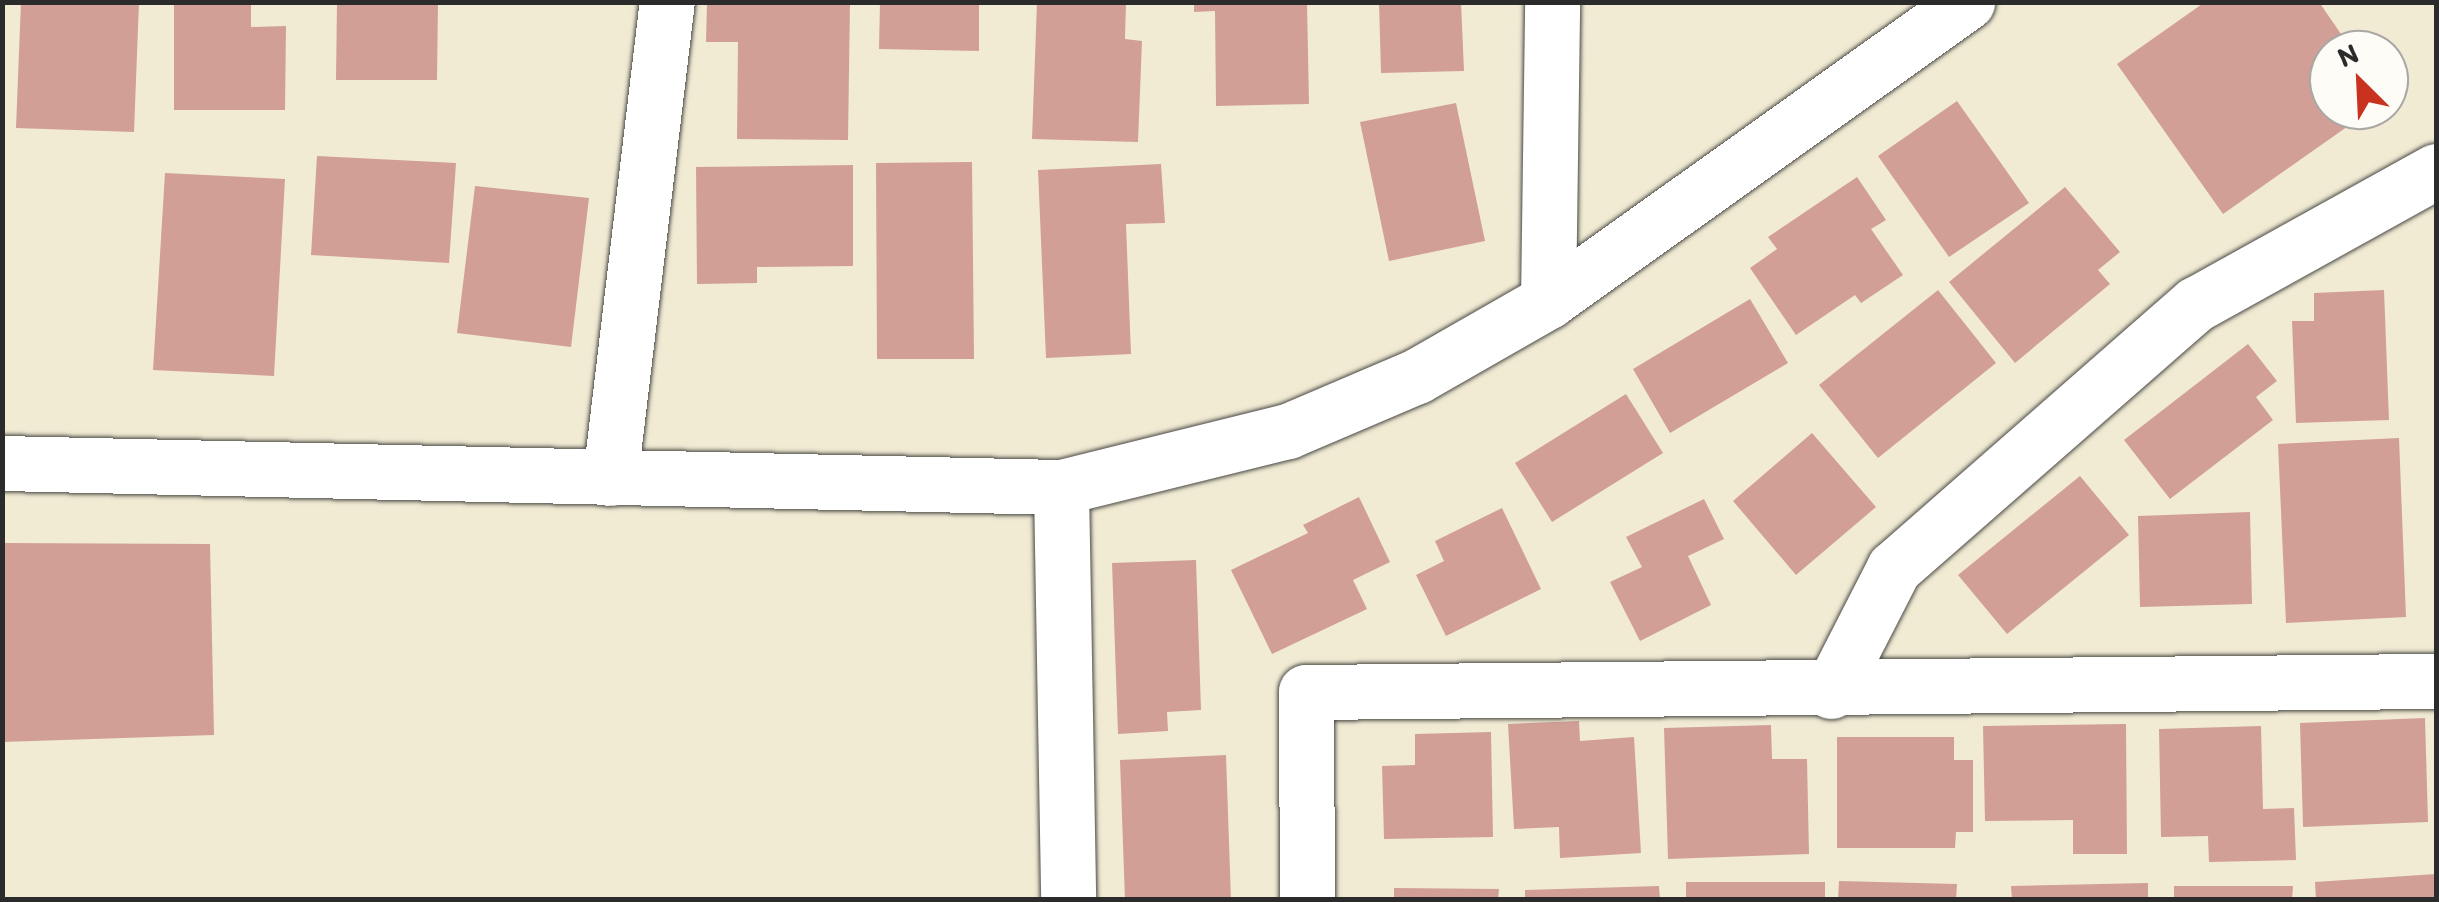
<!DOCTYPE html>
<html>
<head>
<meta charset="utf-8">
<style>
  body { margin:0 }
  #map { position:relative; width:2439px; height:902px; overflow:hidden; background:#f1ebd4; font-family:Itim,sans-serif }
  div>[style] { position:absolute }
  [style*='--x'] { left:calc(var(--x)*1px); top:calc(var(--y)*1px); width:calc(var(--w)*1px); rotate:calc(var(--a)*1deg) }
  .building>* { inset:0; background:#d19f96 }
  .roads { filter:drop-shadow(0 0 2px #494844) drop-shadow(0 0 2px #494844) }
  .minor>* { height:55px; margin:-27.5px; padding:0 27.5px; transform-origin:27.5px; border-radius:27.5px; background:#fff }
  span { translate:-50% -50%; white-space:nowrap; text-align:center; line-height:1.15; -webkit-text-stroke:8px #fdfcf7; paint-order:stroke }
  .frame { position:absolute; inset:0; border:5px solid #2b2b2b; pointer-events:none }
  .north { position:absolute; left:2309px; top:30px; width:100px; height:100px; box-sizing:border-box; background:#fdfcf7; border:2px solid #a9a8a5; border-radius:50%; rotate:336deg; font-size:28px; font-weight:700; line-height:40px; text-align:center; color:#2b2b2b }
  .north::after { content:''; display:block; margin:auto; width:35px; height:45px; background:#c8321e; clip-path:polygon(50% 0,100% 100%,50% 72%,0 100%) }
</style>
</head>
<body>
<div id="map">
  <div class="building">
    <div style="clip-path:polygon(21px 2px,139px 2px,134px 132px,16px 128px)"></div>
    <div style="clip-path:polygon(174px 2px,251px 2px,251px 27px,286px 26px,285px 110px,174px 110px)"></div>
    <div style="clip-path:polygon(337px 2px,438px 2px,437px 80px,336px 80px)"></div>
    <div style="clip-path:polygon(707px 2px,850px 2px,848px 140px,737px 139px,738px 42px,706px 42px)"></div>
    <div style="clip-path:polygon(880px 2px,979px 2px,979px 51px,879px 49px)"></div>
    <div style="clip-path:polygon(1037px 2px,1126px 2px,1125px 39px,1142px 41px,1138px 142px,1032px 139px)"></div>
    <div style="clip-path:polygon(1194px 2px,1307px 2px,1309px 104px,1216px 106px,1215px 11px,1194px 12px)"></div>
    <div style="clip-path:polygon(1379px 2px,1461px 2px,1464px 71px,1381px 73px)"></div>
    <div style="clip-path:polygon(2205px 2px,2319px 2px,2352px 50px,2329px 50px,2329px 110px,2371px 110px,2223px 214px,2117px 64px)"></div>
    <div style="clip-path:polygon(1957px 101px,2029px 203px,1949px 257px,1878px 156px)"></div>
    <div style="clip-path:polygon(1456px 103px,1485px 241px,1389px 261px,1360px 122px)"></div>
    <div style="clip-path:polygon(317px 156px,456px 163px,449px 263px,311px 255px)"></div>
    <div style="clip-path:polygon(972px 162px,974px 359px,877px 359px,876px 163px)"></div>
    <div style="clip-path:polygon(1161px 164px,1165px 223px,1126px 224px,1131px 354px,1046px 358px,1038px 170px)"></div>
    <div style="clip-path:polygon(853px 165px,853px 266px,757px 267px,757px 283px,697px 284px,696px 167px)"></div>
    <div style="clip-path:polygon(165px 173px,285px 179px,274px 376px,153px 370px)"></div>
    <div style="clip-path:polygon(1857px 177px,1886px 220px,1871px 229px,1903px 275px,1861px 303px,1855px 295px,1796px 335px,1750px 268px,1777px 249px,1768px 237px)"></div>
    <div style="clip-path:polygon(475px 186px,589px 198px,571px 347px,457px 333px)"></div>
    <div style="clip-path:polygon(2065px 187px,2120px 252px,2098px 270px,2110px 284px,2015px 363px,1949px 282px)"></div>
    <div style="clip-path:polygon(1938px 290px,1996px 363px,1878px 458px,1819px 385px)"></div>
    <div style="clip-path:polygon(2384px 290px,2389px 420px,2296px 423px,2292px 321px,2314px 321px,2314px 293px)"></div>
    <div style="clip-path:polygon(1750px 299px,1788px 363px,1670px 433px,1633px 369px)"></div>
    <div style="clip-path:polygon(2248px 344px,2277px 381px,2256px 397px,2273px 420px,2170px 499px,2124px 440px)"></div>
    <div style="clip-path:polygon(1626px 394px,1663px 453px,1552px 522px,1515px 463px)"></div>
    <div style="clip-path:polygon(1812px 433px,1876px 507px,1796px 575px,1733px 501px)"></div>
    <div style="clip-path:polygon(2399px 438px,2406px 617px,2286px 623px,2278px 444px)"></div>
    <div style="clip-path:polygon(2080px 476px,2129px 535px,2007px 634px,1958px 575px)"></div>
    <div style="clip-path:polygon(1359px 497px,1390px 562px,1353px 580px,1367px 609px,1272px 654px,1231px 570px,1308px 533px,1303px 525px)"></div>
    <div style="clip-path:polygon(1704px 499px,1724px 539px,1688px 556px,1711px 605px,1640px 641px,1610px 582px,1642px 567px,1626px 537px)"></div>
    <div style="clip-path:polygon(1502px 508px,1541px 589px,1446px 636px,1416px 575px,1444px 561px,1435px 541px)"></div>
    <div style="clip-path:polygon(2250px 512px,2252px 604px,2140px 607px,2138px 516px)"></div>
    <div style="clip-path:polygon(2px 543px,210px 544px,214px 735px,2px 742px)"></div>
    <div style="clip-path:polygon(1196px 560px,1201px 710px,1167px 712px,1168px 731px,1118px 734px,1112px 563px)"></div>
    <div style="clip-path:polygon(2425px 718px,2428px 822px,2303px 827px,2300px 723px)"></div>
    <div style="clip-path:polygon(1579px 721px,1580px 741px,1634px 737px,1641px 853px,1560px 858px,1559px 827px,1514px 829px,1508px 724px)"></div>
    <div style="clip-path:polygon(2126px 724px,2127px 854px,2073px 854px,2073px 820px,1985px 821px,1983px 726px)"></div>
    <div style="clip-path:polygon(1771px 725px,1772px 759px,1807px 759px,1809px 854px,1668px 859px,1664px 728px)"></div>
    <div style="clip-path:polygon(2261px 726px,2263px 809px,2294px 808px,2296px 860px,2209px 862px,2208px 836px,2161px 837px,2159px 729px)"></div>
    <div style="clip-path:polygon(1491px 732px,1493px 837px,1384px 839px,1382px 766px,1415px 765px,1415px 734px)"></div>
    <div style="clip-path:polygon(1837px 737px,1954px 737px,1954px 760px,1973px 760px,1973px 832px,1956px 832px,1955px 848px,1837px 848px)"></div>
    <div style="clip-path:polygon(1226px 755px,1231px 900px,1125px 900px,1120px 760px)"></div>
    <div style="clip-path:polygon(2436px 874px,2436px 900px,2316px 900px,2315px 882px)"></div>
    <div style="clip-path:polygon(1839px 881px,1957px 884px,1956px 900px,1838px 900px)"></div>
    <div style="clip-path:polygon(1686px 882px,1825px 882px,1825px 900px,1686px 900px)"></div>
    <div style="clip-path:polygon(2148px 883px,2148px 900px,2012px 900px,2011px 886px)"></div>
    <div style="clip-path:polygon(1659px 886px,1660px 900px,1525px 900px,1525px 890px)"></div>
    <div style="clip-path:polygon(2174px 886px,2293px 886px,2292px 900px,2174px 900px)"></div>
    <div style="clip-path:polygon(1394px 888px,1499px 889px,1498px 900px,1394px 900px)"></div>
  </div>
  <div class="roads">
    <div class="minor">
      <div style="--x:1548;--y:301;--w:299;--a:-89.2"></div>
      <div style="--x:2;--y:463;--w:1059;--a:1.3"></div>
      <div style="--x:1061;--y:487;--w:234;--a:-13.9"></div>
      <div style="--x:1288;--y:431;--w:140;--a:-23.1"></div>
      <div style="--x:1417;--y:376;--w:151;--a:-29.8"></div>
      <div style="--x:1548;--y:301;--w:515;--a:-35.51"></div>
      <div style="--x:610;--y:478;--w:479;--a:-83.2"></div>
      <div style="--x:1061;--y:487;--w:413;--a:89"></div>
      <div style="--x:1831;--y:691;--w:138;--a:-62.9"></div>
      <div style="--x:1894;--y:568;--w:401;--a:-41.2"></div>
      <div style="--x:2196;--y:304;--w:274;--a:-29"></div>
      <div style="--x:1307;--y:900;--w:208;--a:-90.3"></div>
      <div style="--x:1306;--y:692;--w:1130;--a:-0.56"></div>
    </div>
  </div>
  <div class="frame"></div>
  <div class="north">N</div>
</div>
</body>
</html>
